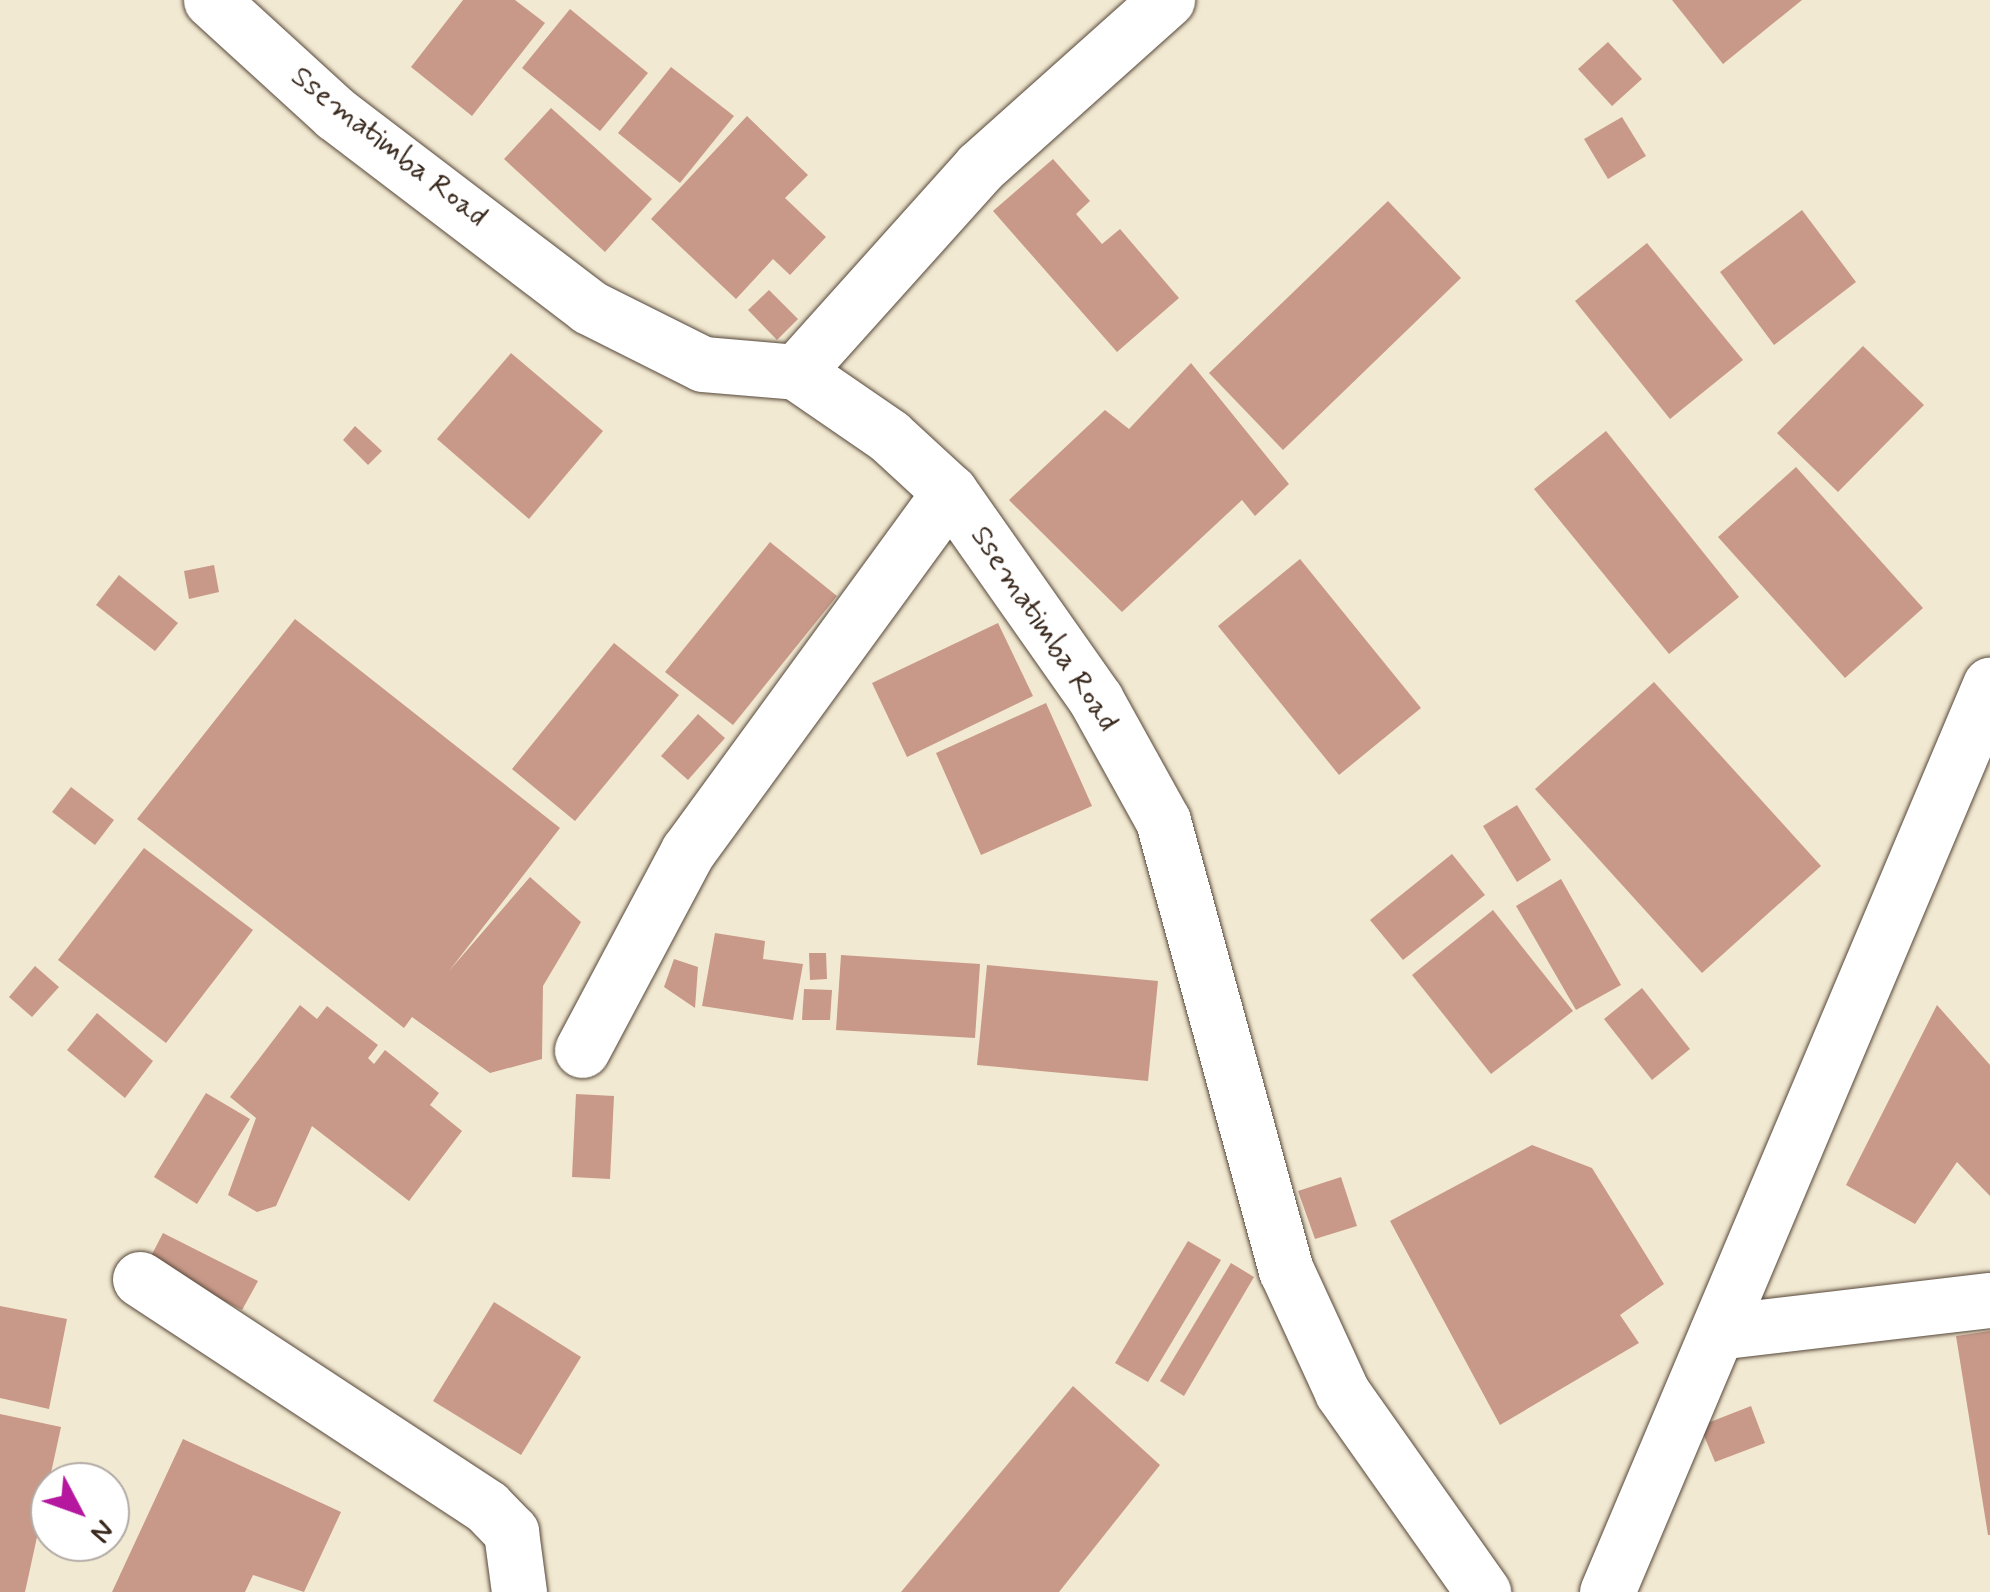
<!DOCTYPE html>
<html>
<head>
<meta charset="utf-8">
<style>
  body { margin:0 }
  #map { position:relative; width:1990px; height:1592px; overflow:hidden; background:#f2e9d2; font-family:Mynerve,sans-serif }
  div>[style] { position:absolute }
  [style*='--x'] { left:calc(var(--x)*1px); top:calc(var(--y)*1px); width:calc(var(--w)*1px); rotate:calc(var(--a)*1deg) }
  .building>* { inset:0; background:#c89989 }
  .roads { filter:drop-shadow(0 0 2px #564739) drop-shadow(0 0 2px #564739) }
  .street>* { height:55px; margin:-27.5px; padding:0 27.5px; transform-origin:27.5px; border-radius:27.5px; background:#fff }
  span { translate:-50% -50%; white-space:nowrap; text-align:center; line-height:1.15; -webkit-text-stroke:8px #fff; paint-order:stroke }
  .street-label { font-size:30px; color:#3b2a1e }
  .north { position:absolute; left:30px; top:1462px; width:100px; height:100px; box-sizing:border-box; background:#fff; border:2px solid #b1aaa5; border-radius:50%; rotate:131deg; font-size:28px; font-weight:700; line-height:40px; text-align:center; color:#3b2a1e }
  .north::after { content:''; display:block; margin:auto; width:35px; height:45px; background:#b5179e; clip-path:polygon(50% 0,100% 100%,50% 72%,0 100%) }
</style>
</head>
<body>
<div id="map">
  <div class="building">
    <div style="clip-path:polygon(463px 0,515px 0,545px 23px,472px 116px,411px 67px)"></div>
    <div style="clip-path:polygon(1672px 0,1802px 0,1723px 64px)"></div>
    <div style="clip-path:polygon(570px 9px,648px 73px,600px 131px,522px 68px)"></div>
    <div style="clip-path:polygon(1608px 42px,1642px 79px,1612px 106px,1578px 69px)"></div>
    <div style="clip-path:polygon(671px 67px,734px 116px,680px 183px,618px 133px)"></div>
    <div style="clip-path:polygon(551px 108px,652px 199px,605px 252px,504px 159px)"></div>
    <div style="clip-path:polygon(747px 116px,808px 175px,785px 198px,826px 237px,790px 275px,773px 259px,736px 299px,651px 219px)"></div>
    <div style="clip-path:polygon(1622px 117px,1646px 156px,1608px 179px,1584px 139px)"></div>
    <div style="clip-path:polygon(1053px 159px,1090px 201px,1076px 214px,1102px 244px,1120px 229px,1179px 298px,1117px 352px,993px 211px)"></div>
    <div style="clip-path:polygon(1388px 201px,1461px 278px,1283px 450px,1209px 373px)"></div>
    <div style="clip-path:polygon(1802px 210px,1856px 282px,1774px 345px,1720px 272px)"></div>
    <div style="clip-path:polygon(1647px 243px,1743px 360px,1670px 419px,1575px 301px)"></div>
    <div style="clip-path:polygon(769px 290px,798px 319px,777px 340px,748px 310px)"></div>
    <div style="clip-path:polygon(1863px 346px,1924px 405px,1838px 492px,1777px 433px)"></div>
    <div style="clip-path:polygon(511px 353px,603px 431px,529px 519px,437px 439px)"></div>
    <div style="clip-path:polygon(1191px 363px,1289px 484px,1255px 516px,1242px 500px,1122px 612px,1009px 500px,1105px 410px,1129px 429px)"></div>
    <div style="clip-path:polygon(355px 426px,382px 451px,368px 465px,343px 440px)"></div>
    <div style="clip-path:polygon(1606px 431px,1739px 597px,1669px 654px,1534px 489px)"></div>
    <div style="clip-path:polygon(1796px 467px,1923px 608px,1845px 678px,1718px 537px)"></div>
    <div style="clip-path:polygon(770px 542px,837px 596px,733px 725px,665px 672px)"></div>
    <div style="clip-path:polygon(1300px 559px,1421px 708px,1339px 775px,1218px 626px)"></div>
    <div style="clip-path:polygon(214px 565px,219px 592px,189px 599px,184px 571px)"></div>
    <div style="clip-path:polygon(119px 575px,178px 623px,155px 651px,96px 605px)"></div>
    <div style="clip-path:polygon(295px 619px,560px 828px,449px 971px,530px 877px,581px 922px,543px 986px,542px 1059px,490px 1073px,412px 1017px,404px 1028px,137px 819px)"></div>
    <div style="clip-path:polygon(998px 623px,1033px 696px,907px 757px,872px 683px)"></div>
    <div style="clip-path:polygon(614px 643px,679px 695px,575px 821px,512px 769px)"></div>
    <div style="clip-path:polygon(1654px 682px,1821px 866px,1702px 973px,1535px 789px)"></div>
    <div style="clip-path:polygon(1046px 703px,1092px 806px,981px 855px,936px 753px)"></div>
    <div style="clip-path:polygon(698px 714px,725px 738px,688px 780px,661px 756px)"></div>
    <div style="clip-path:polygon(71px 787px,114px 820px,95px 845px,52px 812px)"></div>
    <div style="clip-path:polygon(1517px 805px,1551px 860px,1517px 882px,1483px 826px)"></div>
    <div style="clip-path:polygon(144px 848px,253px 930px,166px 1043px,58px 960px)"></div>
    <div style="clip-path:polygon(1452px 854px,1485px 895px,1403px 960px,1370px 920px)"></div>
    <div style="clip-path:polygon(1561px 879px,1621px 985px,1576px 1010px,1516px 906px)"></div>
    <div style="clip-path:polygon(1493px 910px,1573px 1011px,1491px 1074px,1412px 975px)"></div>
    <div style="clip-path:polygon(715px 933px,765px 941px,763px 959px,803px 964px,793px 1020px,702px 1006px)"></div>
    <div style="clip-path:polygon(809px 953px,826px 953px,827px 979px,810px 980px)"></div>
    <div style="clip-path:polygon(841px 955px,980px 964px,975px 1038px,836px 1030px)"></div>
    <div style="clip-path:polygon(674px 959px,698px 967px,695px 1008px,664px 987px)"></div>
    <div style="clip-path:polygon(987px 965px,1158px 981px,1148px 1081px,977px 1065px)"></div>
    <div style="clip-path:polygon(35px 966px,59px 987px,32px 1017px,9px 997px)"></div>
    <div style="clip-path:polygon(1642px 988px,1690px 1049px,1652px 1080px,1604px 1019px)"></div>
    <div style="clip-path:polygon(804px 989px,832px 990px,830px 1020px,802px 1020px)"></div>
    <div style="clip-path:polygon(300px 1005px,317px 1019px,327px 1006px,378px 1045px,368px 1058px,374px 1064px,385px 1050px,439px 1093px,430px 1105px,462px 1131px,409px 1201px,312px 1126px,276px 1206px,257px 1212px,228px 1195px,256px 1118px,230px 1097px)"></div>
    <div style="clip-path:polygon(1937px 1005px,1990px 1065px,1990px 1196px,1957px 1162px,1915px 1224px,1846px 1185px)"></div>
    <div style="clip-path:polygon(97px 1013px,153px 1061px,125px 1098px,67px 1050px)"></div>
    <div style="clip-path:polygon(206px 1093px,250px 1119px,197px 1204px,154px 1177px)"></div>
    <div style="clip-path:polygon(576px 1094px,614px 1096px,610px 1179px,572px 1177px)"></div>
    <div style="clip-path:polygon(1532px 1145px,1592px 1168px,1664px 1284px,1620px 1315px,1639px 1343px,1500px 1425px,1390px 1221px)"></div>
    <div style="clip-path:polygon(1341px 1177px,1357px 1226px,1315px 1239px,1298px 1191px)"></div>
    <div style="clip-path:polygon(163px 1233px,258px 1281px,242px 1310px,148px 1262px)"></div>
    <div style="clip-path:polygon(1188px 1241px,1221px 1260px,1148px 1382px,1115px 1363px)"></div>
    <div style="clip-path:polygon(1231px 1263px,1254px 1277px,1184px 1396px,1160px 1381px)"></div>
    <div style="clip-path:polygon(494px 1302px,581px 1357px,521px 1455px,433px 1401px)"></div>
    <div style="clip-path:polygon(0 1306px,67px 1319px,49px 1409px,0 1398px)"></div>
    <div style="clip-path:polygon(1990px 1331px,1990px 1535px,1988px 1535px,1956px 1336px)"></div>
    <div style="clip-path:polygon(1073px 1386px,1160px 1465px,1059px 1592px,901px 1592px)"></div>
    <div style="clip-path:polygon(1751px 1406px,1765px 1443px,1715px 1462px,1700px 1426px)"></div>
    <div style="clip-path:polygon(0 1414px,61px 1427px,25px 1592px,0 1592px)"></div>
    <div style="clip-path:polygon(183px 1439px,341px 1512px,304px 1592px,253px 1575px,245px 1592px,112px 1592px)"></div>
  </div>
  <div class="roads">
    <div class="street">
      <div style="--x:211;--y:0;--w:169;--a:42.4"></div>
      <div style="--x:336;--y:114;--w:318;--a:37.3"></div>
      <div style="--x:589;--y:307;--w:127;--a:26.6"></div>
      <div style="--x:703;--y:364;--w:93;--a:4.9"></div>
      <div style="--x:796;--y:372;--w:113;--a:34.5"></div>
      <div style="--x:889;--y:436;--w:83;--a:42.6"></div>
      <div style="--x:950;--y:492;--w:254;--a:54.9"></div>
      <div style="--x:1096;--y:700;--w:138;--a:61"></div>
      <div style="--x:1163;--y:821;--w:466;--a:74.7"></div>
      <div style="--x:1286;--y:1270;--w:134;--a:65.3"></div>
      <div style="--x:1342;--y:1392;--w:245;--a:54.8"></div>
      <div style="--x:796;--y:372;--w:275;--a:-48.1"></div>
      <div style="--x:980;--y:167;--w:251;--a:-41.8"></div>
      <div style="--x:582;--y:1050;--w:225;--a:-62"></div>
      <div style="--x:688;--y:851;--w:444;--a:-53.9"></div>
      <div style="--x:140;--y:1279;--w:415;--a:33.3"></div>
      <div style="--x:487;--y:1507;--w:35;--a:46"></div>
      <div style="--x:511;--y:1532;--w:61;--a:82.4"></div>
      <div style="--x:1717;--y:1332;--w:275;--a:-6.7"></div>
      <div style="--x:1607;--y:1592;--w:985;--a:-67.11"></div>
    </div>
  </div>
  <div class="street-label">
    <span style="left:389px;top:147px;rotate:38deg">Ssematimba Road</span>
    <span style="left:1044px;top:629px;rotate:56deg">Ssematimba Road</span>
  </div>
  <div class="north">N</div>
</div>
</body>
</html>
